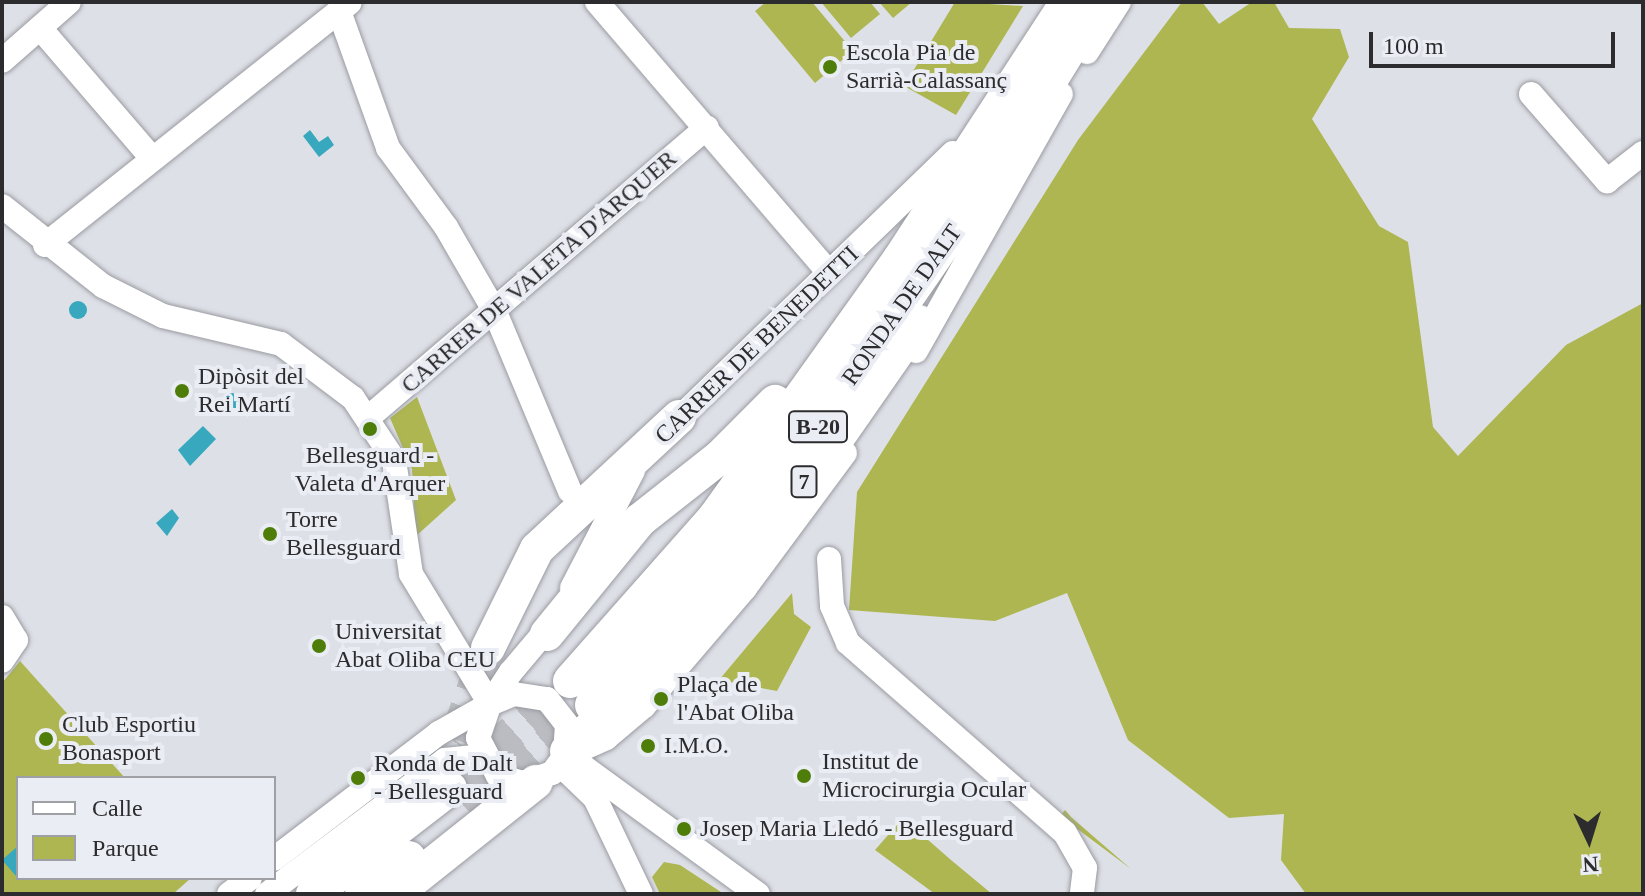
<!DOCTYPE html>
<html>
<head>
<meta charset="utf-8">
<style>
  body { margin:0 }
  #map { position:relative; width:1645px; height:896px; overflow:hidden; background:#dee0e7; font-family:"Times New Roman",serif }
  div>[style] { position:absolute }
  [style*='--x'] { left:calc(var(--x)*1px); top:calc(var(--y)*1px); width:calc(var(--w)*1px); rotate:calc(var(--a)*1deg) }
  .green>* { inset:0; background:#adb650 }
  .water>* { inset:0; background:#37a8bd }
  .round { border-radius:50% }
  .highway-tunnel>* { height:34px; margin-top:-17px; transform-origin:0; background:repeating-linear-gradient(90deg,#babcc2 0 34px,transparent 0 51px) }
  .roads { filter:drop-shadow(0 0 2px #999ba1) drop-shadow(0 0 2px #999ba1) }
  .minor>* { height:24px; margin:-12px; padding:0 12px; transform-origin:12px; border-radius:12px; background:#fff }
  .highway>* { height:34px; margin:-17px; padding:0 17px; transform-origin:17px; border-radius:17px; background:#fff }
  .dots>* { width:22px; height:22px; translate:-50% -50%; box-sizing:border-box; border:4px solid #ebedf4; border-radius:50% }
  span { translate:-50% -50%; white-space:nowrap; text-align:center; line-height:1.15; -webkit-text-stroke:8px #ebedf4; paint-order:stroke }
  .shield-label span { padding:2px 6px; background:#ebedf4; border:2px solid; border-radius:6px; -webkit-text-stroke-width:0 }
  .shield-label { font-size:22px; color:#2c2c2f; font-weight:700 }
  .poi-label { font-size:24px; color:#2c2c2f }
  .left { translate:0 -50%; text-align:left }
  .street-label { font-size:24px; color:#2c2c2f }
  .frame { position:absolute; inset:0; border:4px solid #2c2c2f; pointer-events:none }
  .legend { position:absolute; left:16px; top:776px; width:260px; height:104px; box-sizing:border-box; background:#ebedf4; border:2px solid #9fa0a5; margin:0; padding:10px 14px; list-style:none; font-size:24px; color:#2c2c2f }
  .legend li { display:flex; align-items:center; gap:16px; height:40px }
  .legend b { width:40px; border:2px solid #9fa0a5 }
  .north { position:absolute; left:1549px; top:800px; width:80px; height:80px; -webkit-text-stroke:6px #ebedf4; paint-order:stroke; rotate:176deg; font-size:22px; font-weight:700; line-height:32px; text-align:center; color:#2c2c2f }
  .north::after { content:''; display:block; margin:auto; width:28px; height:36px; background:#2c2c2f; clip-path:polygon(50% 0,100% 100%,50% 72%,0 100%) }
  .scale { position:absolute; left:1369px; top:32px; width:246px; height:36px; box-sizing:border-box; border:4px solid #2c2c2f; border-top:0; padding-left:10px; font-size:24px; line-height:28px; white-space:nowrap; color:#2c2c2f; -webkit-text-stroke:6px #ebedf4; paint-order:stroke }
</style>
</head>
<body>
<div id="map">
  <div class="green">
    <div style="clip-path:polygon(766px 2px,812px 2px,853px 51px,815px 83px,755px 11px)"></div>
    <div style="clip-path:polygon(821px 2px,870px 2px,880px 14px,851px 38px)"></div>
    <div style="clip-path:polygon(879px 2px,912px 2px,893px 18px)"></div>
    <div style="clip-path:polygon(955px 2px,1023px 6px,956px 115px,904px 86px)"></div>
    <div style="clip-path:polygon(1182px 2px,1202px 2px,1219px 24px,1252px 2px,1274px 2px,1289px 28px,1340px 29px,1349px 57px,1312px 119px,1379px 226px,1408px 242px,1433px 427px,1458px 456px,1566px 345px,1643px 303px,1643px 894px,1306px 894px,1281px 860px,1284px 814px,1229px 818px,1128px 740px,1067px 593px,995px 621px,849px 610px,857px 492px,1078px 140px)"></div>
    <div style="clip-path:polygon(417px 397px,456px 500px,416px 536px,412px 469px,390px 418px)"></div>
    <div style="clip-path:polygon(792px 593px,794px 614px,811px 627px,777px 691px,719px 680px)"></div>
    <div style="clip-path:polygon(20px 661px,125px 778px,18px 778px,18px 878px,191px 878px,173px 894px,2px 894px,2px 683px)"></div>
    <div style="clip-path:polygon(1065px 810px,1071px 817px,1131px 869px,1060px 816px)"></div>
    <div style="clip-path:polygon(903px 818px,951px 860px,992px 894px,935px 894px,875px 850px)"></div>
    <div style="clip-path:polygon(664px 862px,680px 865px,724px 894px,660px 894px,652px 877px)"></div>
  </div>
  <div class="water">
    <div style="clip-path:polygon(310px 130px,319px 142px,328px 136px,334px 145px,319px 157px,303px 136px)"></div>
    <div class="round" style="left:69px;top:301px;width:18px;height:18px"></div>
    <div class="round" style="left:223px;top:393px;width:22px;height:22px"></div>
    <div style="clip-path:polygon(203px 426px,216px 439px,190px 466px,178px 450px)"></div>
    <div style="clip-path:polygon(172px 509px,179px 518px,167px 536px,156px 523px)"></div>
    <div style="clip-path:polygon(18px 846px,18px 874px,16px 876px,2px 860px)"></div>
  </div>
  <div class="highway-tunnel">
    <div style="--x:422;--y:781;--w:53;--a:-50.3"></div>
    <div style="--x:456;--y:740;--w:97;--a:-70.8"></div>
    <div style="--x:450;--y:788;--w:161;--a:-41.7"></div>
    <div style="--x:469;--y:812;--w:152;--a:-40.7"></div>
  </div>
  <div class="roads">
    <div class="minor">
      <div style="--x:597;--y:2;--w:357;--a:49.4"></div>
      <div style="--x:339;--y:11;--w:145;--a:70.3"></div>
      <div style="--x:388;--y:148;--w:98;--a:53.7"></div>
      <div style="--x:446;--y:227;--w:98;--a:60"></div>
      <div style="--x:495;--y:312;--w:194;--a:67.3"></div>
      <div style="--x:40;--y:28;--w:169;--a:49.3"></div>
      <div style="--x:1087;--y:52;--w:59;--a:-57.4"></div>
      <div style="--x:2;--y:61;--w:89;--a:-41.4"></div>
      <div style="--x:1531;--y:94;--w:116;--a:48.9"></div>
      <div style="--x:1607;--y:181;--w:46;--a:-37.9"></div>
      <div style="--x:2;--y:206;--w:129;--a:38.4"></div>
      <div style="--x:103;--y:286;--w:67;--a:26.6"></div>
      <div style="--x:163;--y:316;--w:121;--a:13.3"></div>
      <div style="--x:281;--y:344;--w:90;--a:36.9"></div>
      <div style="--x:353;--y:398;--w:74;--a:56.5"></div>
      <div style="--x:394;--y:460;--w:115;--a:81.5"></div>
      <div style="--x:411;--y:574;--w:152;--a:58.7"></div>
      <div style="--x:45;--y:245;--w:389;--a:-38.5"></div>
      <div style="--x:916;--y:351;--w:295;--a:-60.6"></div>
      <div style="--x:369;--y:417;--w:445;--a:-40.6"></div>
      <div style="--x:669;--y:428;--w:395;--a:-44.1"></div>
      <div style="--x:829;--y:559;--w:47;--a:86.3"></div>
      <div style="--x:832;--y:606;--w:40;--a:66.6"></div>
      <div style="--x:848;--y:643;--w:288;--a:41.2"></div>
      <div style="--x:1065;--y:833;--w:40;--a:60.3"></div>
      <div style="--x:1085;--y:868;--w:26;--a:97"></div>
      <div style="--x:572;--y:588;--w:132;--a:-62.5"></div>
      <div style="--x:2;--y:617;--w:27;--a:59"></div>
      <div style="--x:16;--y:640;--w:25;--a:124"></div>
      <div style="--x:575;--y:752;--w:34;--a:-24"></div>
      <div style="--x:606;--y:738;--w:50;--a:-40.1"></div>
      <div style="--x:644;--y:706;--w:155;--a:-49.4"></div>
      <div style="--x:745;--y:588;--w:168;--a:-53.5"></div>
      <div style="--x:563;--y:760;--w:23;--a:20"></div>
      <div style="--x:585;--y:768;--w:214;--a:36.1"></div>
      <div style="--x:568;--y:772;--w:37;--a:44"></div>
      <div style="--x:595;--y:798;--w:106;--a:64.4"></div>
      <div style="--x:274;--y:859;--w:208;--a:-37.4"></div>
      <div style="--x:439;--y:733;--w:59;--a:-29.6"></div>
      <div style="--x:490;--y:704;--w:26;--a:-23"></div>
      <div style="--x:514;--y:694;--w:33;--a:9"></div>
      <div style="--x:547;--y:699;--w:33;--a:52"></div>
      <div style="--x:567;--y:725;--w:31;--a:94"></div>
      <div style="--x:565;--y:756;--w:21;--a:127"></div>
      <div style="--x:552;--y:773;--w:31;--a:161"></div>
      <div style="--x:523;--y:783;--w:26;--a:-164"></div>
      <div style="--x:498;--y:776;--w:43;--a:-117.8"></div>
      <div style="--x:478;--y:738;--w:36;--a:-71"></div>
      <div style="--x:490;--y:704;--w:38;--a:-57"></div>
      <div style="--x:511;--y:672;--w:68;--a:-49.8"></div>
      <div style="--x:229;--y:894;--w:26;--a:-37"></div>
      <div style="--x:267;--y:894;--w:223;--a:-37"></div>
      <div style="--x:445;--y:760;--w:37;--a:-6"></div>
    </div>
    <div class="highway">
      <div style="--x:820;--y:463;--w:172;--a:-55.2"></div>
      <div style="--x:547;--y:634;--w:147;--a:-50.8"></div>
      <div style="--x:640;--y:520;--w:102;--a:-38.2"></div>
      <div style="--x:720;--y:457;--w:78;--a:-45"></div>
      <div style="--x:488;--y:648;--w:110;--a:-63.7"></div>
      <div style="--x:537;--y:549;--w:194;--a:-42.9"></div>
      <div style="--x:570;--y:681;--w:219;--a:-48.5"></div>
      <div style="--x:715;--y:517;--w:316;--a:-54.4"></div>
      <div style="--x:899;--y:260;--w:308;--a:-56.9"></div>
      <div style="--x:592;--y:705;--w:310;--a:-50.2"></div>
      <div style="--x:790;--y:467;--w:354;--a:-55.4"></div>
      <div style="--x:991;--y:176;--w:205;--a:-58.2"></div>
      <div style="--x:567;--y:751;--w:149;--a:-44.7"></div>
      <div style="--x:673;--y:646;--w:179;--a:-51.1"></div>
      <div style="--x:313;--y:894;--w:173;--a:-37.7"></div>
      <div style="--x:362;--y:894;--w:59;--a:-37.5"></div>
      <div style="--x:395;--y:894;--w:180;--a:-38.5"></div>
    </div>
  </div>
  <div class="dots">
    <div style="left:830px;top:67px;background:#4e7e09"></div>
    <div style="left:182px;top:391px;background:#4e7e09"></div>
    <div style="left:370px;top:429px;background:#4e7e09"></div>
    <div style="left:270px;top:534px;background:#4e7e09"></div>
    <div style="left:319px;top:646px;background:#4e7e09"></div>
    <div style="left:661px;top:699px;background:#4e7e09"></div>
    <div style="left:46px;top:739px;background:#4e7e09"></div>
    <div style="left:648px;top:746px;background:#4e7e09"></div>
    <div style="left:804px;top:776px;background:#4e7e09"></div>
    <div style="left:358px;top:778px;background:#4e7e09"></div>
    <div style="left:684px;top:829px;background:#4e7e09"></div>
  </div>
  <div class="shield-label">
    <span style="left:818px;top:427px">B-20</span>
    <span style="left:804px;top:482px">7</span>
  </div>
  <div class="poi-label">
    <span class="left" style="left:846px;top:67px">Escola Pia de<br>Sarrià-Calassanç</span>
    <span class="left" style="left:198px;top:391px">Dipòsit del<br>Rei Martí</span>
    <span style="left:370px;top:470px">Bellesguard -<br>Valeta d'Arquer</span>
    <span class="left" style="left:286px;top:534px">Torre<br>Bellesguard</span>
    <span class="left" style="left:335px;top:646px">Universitat<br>Abat Oliba CEU</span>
    <span class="left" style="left:677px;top:699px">Plaça de<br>l'Abat Oliba</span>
    <span class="left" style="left:62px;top:739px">Club Esportiu<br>Bonasport</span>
    <span class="left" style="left:664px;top:746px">I.M.O.</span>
    <span class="left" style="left:822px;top:776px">Institut de<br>Microcirurgia Ocular</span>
    <span class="left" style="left:374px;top:778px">Ronda de Dalt<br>- Bellesguard</span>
    <span class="left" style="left:700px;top:829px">Josep Maria Lledó - Bellesguard</span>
  </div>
  <div class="street-label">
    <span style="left:539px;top:272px;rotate:-41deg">CARRER DE VALETA D'ARQUER</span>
    <span style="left:902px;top:305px;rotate:-55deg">RONDA DE DALT</span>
    <span style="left:757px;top:345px;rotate:-44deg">CARRER DE BENEDETTI</span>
  </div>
  <div class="frame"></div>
  <ul class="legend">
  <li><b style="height:10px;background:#fff"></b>Calle</li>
  <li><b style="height:22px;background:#adb650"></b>Parque</li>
  </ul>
  <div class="north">N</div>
  <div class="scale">100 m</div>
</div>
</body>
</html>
